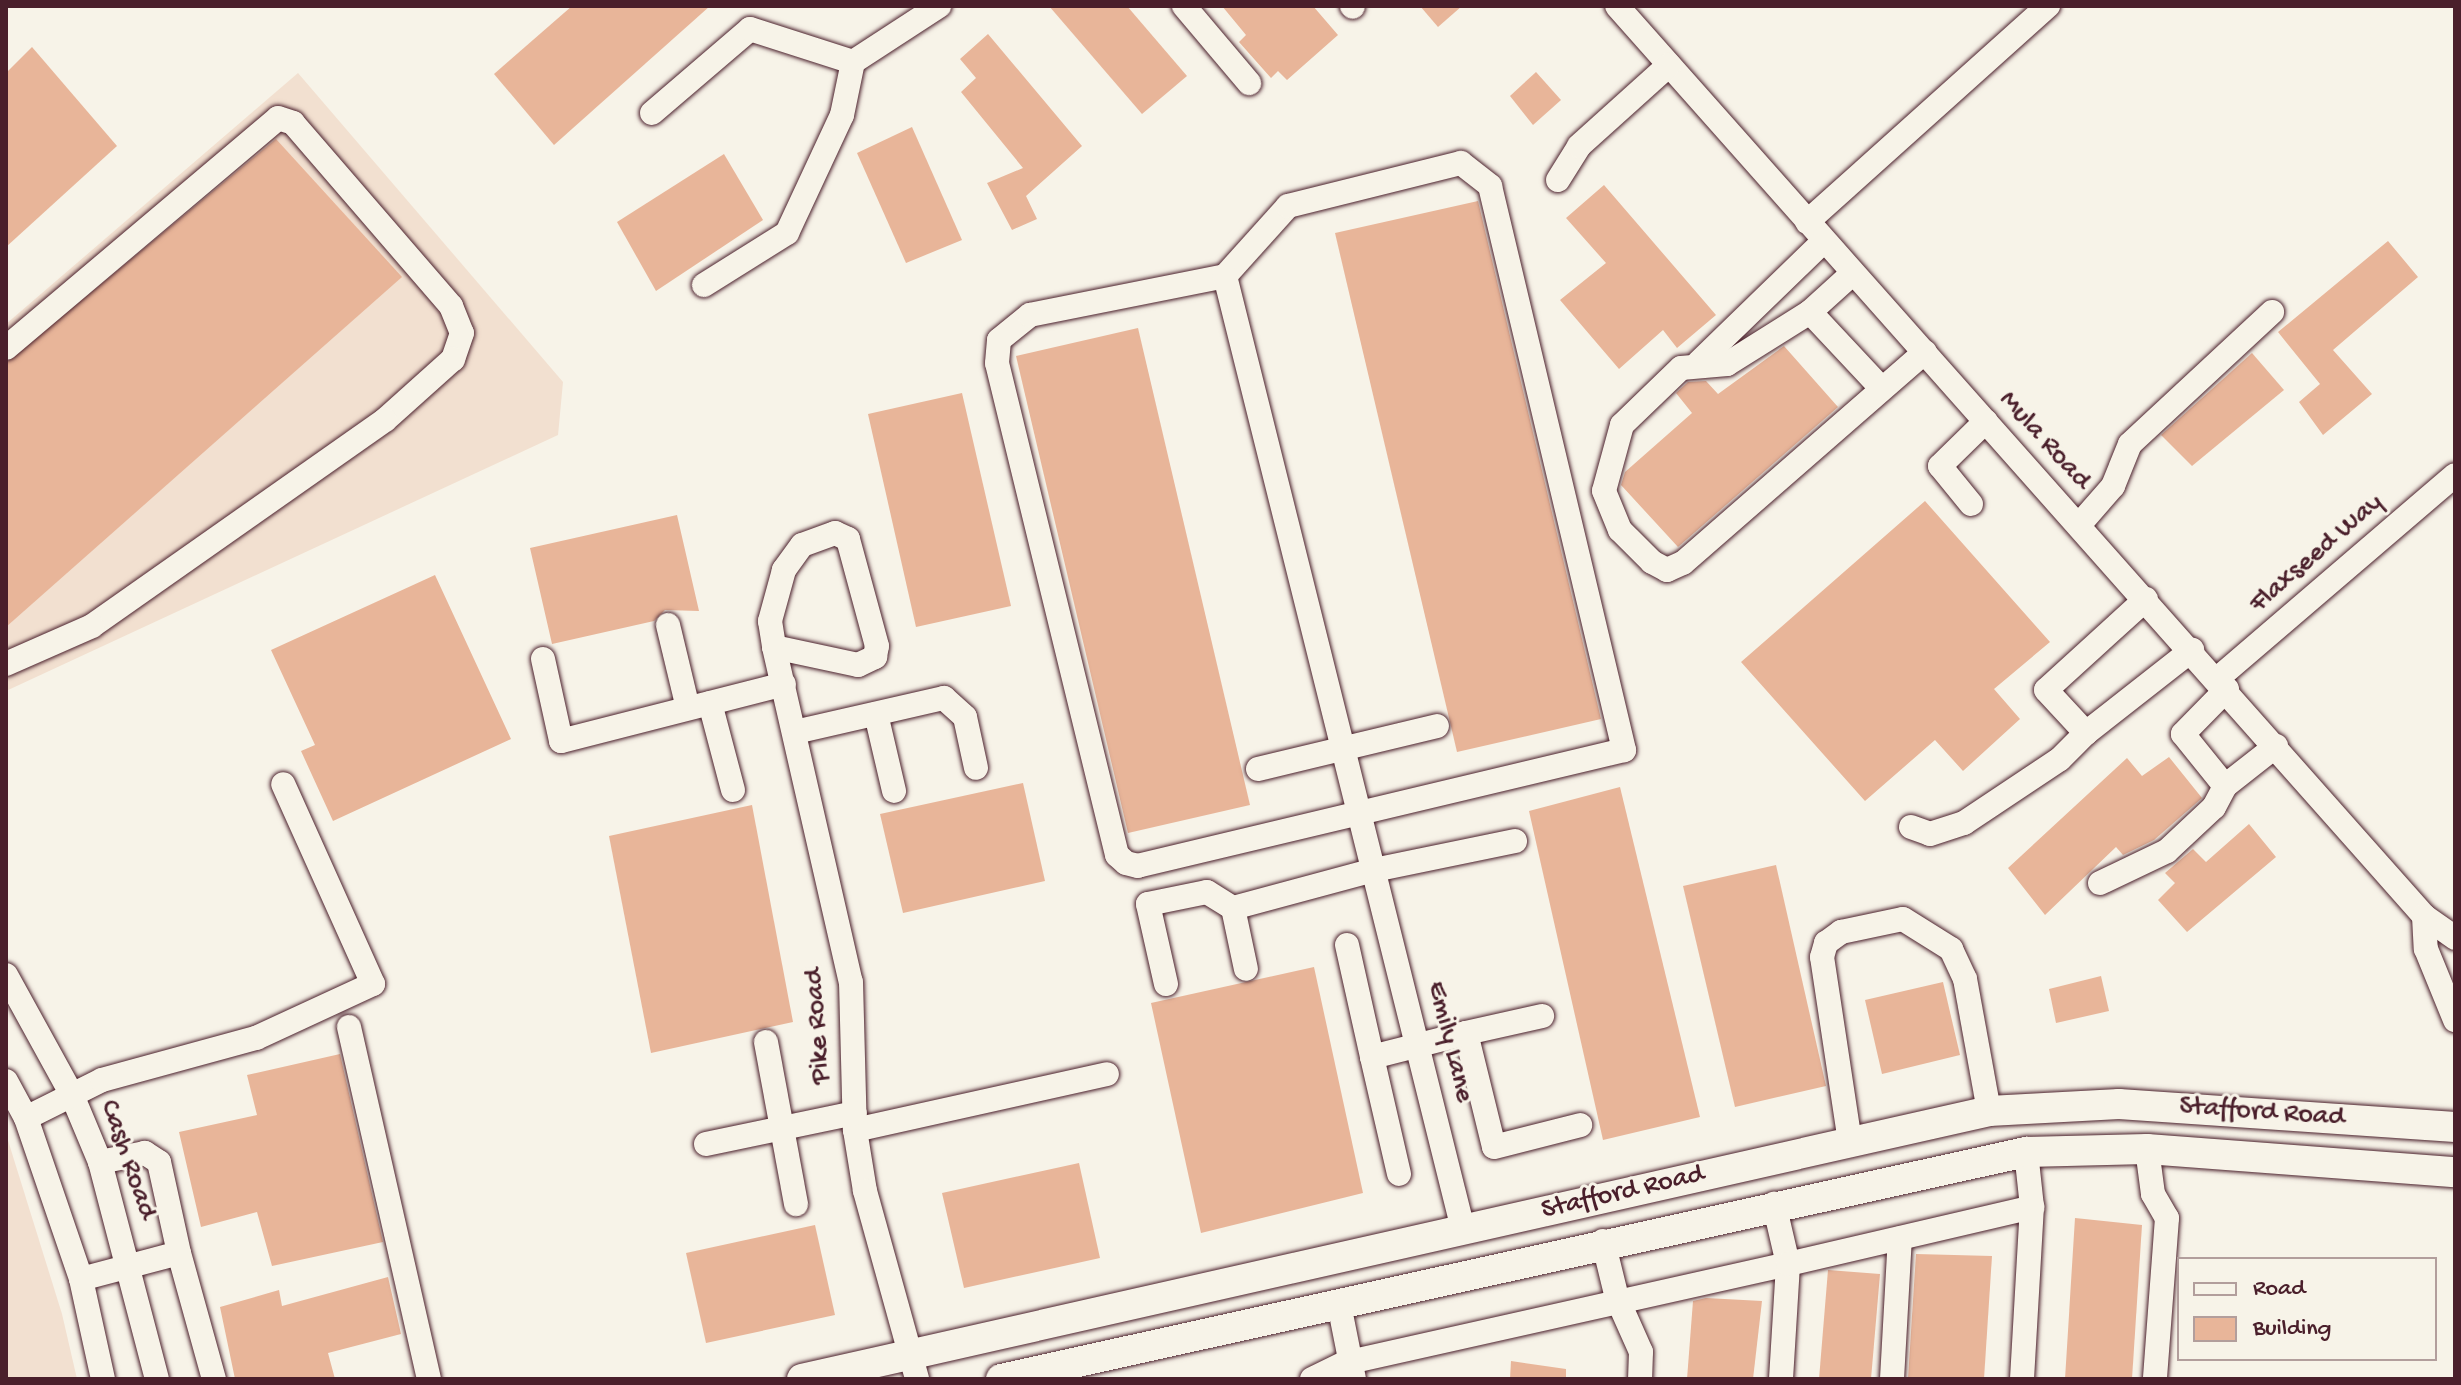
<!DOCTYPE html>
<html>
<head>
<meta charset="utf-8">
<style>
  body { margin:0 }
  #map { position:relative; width:2461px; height:1385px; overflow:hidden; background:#f7f3e8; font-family:"Gochi Hand",sans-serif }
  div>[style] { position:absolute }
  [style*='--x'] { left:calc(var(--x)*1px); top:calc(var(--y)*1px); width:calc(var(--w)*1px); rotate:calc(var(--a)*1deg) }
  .built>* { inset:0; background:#f2e0d0 }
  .building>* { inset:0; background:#e8b599 }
  .roads { filter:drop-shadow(0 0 2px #4a1f2b) drop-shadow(0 0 2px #4a1f2b) }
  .minor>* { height:24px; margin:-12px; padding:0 12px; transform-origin:12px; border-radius:12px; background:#f7f3e8 }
  .major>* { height:30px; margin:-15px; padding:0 15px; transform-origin:15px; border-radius:15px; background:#f7f3e8 }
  span { translate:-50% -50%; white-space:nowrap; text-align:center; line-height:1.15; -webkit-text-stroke:6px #f7f3e8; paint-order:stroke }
  .street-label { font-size:28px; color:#4a1f2b }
  .frame { position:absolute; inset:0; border:8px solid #4a1f2b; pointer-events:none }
  .legend { position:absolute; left:2177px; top:1257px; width:260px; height:104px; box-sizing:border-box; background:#f7f3e8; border:2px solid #b29e9c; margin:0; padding:10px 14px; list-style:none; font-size:24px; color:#4a1f2b }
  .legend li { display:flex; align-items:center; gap:16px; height:40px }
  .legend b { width:40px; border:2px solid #b29e9c }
</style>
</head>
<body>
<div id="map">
  <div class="built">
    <div style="clip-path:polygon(298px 73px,563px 382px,558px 435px,6px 691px,6px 324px)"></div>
    <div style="clip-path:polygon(6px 1134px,62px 1314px,77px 1379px,6px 1379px)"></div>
  </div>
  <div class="building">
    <div style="clip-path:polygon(572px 6px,710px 6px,554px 145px,494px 74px)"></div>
    <div style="clip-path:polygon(1049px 6px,1127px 6px,1187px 76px,1142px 114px)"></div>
    <div style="clip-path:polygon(1222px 6px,1313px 6px,1338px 35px,1287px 80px,1278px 71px,1271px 78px,1239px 42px,1246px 35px)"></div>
    <div style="clip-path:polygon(1420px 6px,1462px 6px,1438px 27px)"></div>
    <div style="clip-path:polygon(988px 34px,1082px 146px,1026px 196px,1037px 219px,1012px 230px,987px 183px,1023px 168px,961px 92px,976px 78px,960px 59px)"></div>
    <div style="clip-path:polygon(32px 47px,117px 146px,6px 247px,6px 73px)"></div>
    <div style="clip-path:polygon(1536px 72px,1561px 100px,1533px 125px,1510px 96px)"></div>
    <div style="clip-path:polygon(912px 127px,962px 240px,906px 263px,857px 153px)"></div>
    <div style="clip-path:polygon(276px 139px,402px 277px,6px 627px,6px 363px)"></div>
    <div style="clip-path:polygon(724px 154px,763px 220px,656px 291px,617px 222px)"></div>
    <div style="clip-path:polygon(1604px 185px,1716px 315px,1677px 348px,1663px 330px,1619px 369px,1560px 300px,1606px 263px,1566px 218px)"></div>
    <div style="clip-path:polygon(1478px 201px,1601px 719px,1457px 752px,1335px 233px)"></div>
    <div style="clip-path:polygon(2388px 241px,2418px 277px,2333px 350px,2372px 394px,2323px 435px,2299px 402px,2320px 384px,2278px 332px)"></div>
    <div style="clip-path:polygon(1138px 328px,1250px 805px,1128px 833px,1016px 356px)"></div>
    <div style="clip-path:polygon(1784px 346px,1838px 407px,1678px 547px,1621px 485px,1625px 472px,1692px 413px,1676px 393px,1688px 382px,1706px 381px,1718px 394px)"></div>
    <div style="clip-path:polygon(2252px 353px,2284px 390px,2192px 466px,2161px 435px)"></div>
    <div style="clip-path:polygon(962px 393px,1011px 606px,916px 627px,868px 414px)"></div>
    <div style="clip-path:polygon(1925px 501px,2050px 642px,1994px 689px,2020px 719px,1963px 771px,1935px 740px,1865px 801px,1741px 662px)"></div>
    <div style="clip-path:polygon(677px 515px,699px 611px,665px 610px,654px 621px,552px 644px,530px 548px)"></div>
    <div style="clip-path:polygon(435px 575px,511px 739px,333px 821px,301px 751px,315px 745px,271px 650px)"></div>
    <div style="clip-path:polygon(2169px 757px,2202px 798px,2154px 840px,2123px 855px,2116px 847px,2045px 915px,2008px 868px,2127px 758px,2142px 776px)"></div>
    <div style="clip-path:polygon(1023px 783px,1045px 881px,903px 913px,880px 814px)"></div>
    <div style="clip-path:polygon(1620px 787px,1700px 1117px,1603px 1140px,1529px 811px)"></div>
    <div style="clip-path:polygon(752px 805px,793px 1022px,651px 1053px,609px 836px)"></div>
    <div style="clip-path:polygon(2249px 824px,2276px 857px,2187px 932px,2158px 900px,2175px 883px,2165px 873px,2193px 849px,2206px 862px)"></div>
    <div style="clip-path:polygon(1776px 865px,1826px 1086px,1735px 1107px,1683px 886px)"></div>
    <div style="clip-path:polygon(1314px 967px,1363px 1193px,1201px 1233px,1151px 1003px)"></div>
    <div style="clip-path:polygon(2101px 976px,2109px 1011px,2056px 1023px,2049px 989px)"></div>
    <div style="clip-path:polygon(1943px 982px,1960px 1055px,1882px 1074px,1865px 1000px)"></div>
    <div style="clip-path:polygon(340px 1054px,383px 1242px,272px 1266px,257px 1212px,201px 1227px,179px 1132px,257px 1115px,247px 1075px)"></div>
    <div style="clip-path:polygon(1079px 1163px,1100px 1258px,964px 1288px,942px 1193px)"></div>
    <div style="clip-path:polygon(2075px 1218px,2142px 1225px,2132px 1379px,2065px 1379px)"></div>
    <div style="clip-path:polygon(815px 1225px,835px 1315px,706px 1343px,686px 1253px)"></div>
    <div style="clip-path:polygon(1916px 1254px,1992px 1256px,1984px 1379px,1908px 1379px)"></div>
    <div style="clip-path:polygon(1828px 1270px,1880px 1274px,1871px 1379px,1819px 1379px)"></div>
    <div style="clip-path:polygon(388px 1277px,401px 1334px,328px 1353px,335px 1379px,235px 1379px,220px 1307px,279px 1290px,282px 1306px)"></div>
    <div style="clip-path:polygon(1706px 1298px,1762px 1301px,1753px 1379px,1687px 1379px,1693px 1301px)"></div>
    <div style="clip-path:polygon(1511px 1361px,1566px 1369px,1566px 1379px,1510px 1379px)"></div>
  </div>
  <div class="roads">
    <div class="minor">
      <div style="--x:1184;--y:6;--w:101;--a:49.8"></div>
      <div style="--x:1352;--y:6;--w:1;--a:45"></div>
      <div style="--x:1617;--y:6;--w:1216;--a:48.43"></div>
      <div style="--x:2424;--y:916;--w:38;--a:35"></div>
      <div style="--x:853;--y:62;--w:103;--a:-33.1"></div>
      <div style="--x:652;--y:113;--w:129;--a:-40.6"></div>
      <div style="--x:750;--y:29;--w:108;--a:17.8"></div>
      <div style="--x:1461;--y:163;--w:37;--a:38"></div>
      <div style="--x:1490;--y:186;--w:580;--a:76.63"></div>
      <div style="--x:1624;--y:750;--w:500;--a:166.6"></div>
      <div style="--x:1138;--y:866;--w:12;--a:-166"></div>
      <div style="--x:1126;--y:863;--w:12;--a:-138"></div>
      <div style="--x:1117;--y:855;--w:506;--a:-103.71"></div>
      <div style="--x:997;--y:363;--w:23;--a:-85"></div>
      <div style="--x:999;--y:340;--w:40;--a:-39"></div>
      <div style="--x:1030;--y:315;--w:199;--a:-11.3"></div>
      <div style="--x:1225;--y:276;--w:94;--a:-48"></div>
      <div style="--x:1288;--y:206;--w:178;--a:-14"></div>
      <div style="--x:1558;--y:180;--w:40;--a:-58"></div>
      <div style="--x:1579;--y:146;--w:121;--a:-42"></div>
      <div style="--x:1807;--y:222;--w:324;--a:-41.9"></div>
      <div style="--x:1853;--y:273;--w:58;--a:137.8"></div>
      <div style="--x:1810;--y:312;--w:98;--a:147.9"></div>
      <div style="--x:1727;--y:364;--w:46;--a:175"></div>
      <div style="--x:1681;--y:368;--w:82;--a:136"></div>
      <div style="--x:1622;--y:425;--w:68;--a:105.3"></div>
      <div style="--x:1604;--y:491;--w:42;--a:67.7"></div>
      <div style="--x:1620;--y:530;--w:45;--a:45"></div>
      <div style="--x:1652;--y:562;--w:17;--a:28"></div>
      <div style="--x:1667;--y:570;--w:17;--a:-24"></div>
      <div style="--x:1683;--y:563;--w:321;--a:-41.1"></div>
      <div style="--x:1225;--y:276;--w:982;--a:75.98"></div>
      <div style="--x:704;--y:285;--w:98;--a:-32.1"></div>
      <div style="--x:787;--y:233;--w:130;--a:-65"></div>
      <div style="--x:842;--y:115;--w:54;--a:-78.3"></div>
      <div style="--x:1810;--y:312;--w:105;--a:46.9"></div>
      <div style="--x:6;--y:348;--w:356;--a:-40.2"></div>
      <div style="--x:278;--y:118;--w:16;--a:18"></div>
      <div style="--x:293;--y:123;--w:242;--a:49.2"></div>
      <div style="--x:451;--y:306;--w:29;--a:68"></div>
      <div style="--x:462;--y:333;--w:28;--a:109"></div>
      <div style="--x:453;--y:359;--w:91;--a:138.1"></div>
      <div style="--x:385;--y:420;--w:358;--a:144.9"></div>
      <div style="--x:92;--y:626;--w:94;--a:156.2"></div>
      <div style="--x:1699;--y:362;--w:174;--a:-44.1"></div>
      <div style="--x:1971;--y:504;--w:49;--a:-129.2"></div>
      <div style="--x:1940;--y:466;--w:64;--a:-44.4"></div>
      <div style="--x:2079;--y:525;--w:52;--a:-48.9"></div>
      <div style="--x:2113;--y:486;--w:45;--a:-68"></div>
      <div style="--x:2130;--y:444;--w:194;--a:-42.9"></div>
      <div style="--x:2146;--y:599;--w:135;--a:137.7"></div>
      <div style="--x:2046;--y:690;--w:59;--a:47.1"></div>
      <div style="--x:2086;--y:733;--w:135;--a:-38.1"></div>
      <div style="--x:668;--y:625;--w:85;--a:76.5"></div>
      <div style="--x:774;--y:647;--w:86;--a:12.1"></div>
      <div style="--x:858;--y:665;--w:19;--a:-25"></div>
      <div style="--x:875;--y:657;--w:11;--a:-80"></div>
      <div style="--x:877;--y:646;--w:111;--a:-105.2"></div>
      <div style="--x:848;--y:539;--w:14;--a:-155"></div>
      <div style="--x:835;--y:533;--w:35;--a:160"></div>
      <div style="--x:802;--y:545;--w:31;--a:126"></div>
      <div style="--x:784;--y:570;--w:53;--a:105.4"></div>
      <div style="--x:770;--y:621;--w:26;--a:81"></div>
      <div style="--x:774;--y:647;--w:344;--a:77.1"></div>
      <div style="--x:851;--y:982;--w:148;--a:88.5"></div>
      <div style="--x:855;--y:1130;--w:62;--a:80.7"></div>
      <div style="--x:865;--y:1191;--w:195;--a:74.5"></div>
      <div style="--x:543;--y:659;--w:84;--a:77.6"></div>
      <div style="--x:561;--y:741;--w:230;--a:-14.3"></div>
      <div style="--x:2217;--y:679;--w:313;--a:-40.6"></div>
      <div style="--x:2227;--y:689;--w:63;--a:134.4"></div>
      <div style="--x:2183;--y:734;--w:67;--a:51.1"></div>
      <div style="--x:2225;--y:786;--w:65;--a:-38.1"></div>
      <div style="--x:710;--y:703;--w:90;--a:75.2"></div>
      <div style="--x:876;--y:714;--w:79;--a:76.8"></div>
      <div style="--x:795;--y:732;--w:153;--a:-12.9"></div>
      <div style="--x:944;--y:698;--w:28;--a:42"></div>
      <div style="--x:965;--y:717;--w:52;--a:77.8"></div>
      <div style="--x:1258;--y:769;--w:184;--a:-13.5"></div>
      <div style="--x:1911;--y:827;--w:20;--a:20"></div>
      <div style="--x:1930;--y:834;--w:36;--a:-18"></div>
      <div style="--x:1964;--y:823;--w:115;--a:-33.7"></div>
      <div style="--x:2060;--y:759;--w:37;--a:-45"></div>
      <div style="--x:2100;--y:883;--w:74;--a:-25.5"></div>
      <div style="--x:2167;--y:851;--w:64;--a:-43.1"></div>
      <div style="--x:2214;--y:807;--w:24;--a:-62"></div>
      <div style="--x:1233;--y:908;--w:62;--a:78"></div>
      <div style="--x:2424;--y:916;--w:33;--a:87"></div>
      <div style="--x:2426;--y:949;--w:77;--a:67.8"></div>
      <div style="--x:1347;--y:945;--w:115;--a:77.4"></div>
      <div style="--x:1372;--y:1057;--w:97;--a:-14.3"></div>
      <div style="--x:1466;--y:1033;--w:117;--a:76.2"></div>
      <div style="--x:1494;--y:1147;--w:89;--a:-14.3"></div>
      <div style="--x:6;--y:975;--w:137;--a:61.2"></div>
      <div style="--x:72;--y:1095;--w:73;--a:67.3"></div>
      <div style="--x:100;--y:1162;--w:224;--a:75.3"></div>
      <div style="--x:1166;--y:984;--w:82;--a:-102.7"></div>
      <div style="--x:1148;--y:904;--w:60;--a:-11.5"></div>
      <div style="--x:1207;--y:892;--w:31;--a:32"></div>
      <div style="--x:1233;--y:908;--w:146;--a:-15.1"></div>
      <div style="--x:1374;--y:870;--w:144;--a:-11.6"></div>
      <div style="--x:349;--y:1027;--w:361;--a:77.2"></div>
      <div style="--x:1466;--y:1033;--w:78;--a:-12.6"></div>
      <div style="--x:766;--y:1042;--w:165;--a:79.5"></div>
      <div style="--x:1372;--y:1057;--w:120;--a:77"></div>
      <div style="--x:6;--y:1081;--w:42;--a:61.6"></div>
      <div style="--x:26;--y:1118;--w:170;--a:71.1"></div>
      <div style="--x:81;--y:1279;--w:102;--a:77.6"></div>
      <div style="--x:26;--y:1118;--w:85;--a:-26.6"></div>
      <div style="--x:102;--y:1080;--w:160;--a:-15.3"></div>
      <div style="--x:256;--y:1038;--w:129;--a:-24.8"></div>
      <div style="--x:373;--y:984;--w:219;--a:-114.2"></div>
      <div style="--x:855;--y:1130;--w:258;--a:-12.5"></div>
      <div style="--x:1850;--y:1142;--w:187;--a:-98.6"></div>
      <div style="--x:1822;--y:957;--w:15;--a:-74"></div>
      <div style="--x:1826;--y:943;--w:19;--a:-36"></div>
      <div style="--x:1841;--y:932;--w:63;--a:-11.8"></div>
      <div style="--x:1903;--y:919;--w:57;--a:32"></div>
      <div style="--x:1951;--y:949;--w:33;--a:65"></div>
      <div style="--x:1965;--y:979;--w:134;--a:79.7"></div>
      <div style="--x:706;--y:1144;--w:152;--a:-11.8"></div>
      <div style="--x:2147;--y:1149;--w:45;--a:82.4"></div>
      <div style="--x:2153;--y:1194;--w:28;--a:60"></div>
      <div style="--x:2167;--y:1218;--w:161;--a:94.3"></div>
      <div style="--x:1603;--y:1241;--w:59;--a:76.2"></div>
      <div style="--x:1617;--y:1298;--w:59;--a:66"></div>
      <div style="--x:1641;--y:1352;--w:27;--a:92"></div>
      <div style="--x:179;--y:1253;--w:131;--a:74.5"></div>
      <div style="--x:81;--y:1279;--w:101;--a:-14.9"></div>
      <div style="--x:179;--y:1253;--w:93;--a:-102.4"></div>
      <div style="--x:159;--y:1162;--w:17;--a:-147"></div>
      <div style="--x:145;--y:1153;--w:46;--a:168.7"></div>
      <div style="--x:1339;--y:1304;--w:76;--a:78.7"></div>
      <div style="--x:1312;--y:1379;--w:37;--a:-26"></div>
      <div style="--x:1345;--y:1363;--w:454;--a:-12.6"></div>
      <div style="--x:1788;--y:1264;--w:62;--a:-103.1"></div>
      <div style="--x:1781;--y:1379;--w:115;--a:-86.5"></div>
      <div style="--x:1788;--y:1264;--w:251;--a:-13.1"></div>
      <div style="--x:2032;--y:1207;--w:55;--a:-96.2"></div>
      <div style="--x:1892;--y:1379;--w:141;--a:-86.8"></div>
      <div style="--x:2022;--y:1379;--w:172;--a:-86.7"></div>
    </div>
    <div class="major">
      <div style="--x:802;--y:1379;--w:1217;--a:-12.72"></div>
      <div style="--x:1989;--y:1111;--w:130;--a:-3.1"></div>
      <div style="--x:2119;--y:1104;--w:337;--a:3.9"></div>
      <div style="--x:1001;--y:1379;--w:1050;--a:-12.49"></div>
      <div style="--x:2026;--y:1152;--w:121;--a:-1.4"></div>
      <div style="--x:2147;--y:1149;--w:309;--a:4.3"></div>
    </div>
  </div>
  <div class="street-label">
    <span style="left:2044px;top:441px;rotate:48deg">Mula Road</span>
    <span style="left:2317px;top:554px;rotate:-41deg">Flaxseed Way</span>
    <span style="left:819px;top:1026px;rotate:-94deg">Pike Road</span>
    <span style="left:1449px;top:1042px;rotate:76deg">Emily Lane</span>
    <span style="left:2262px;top:1113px;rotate:4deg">Stafford Road</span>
    <span style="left:127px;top:1160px;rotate:71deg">Cash Road</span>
    <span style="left:1623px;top:1193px;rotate:-13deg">Stafford Road</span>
  </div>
  <div class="frame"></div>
  <ul class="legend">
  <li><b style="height:10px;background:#f7f3e8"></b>Road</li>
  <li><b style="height:22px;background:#e8b599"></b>Building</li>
  </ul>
</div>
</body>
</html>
